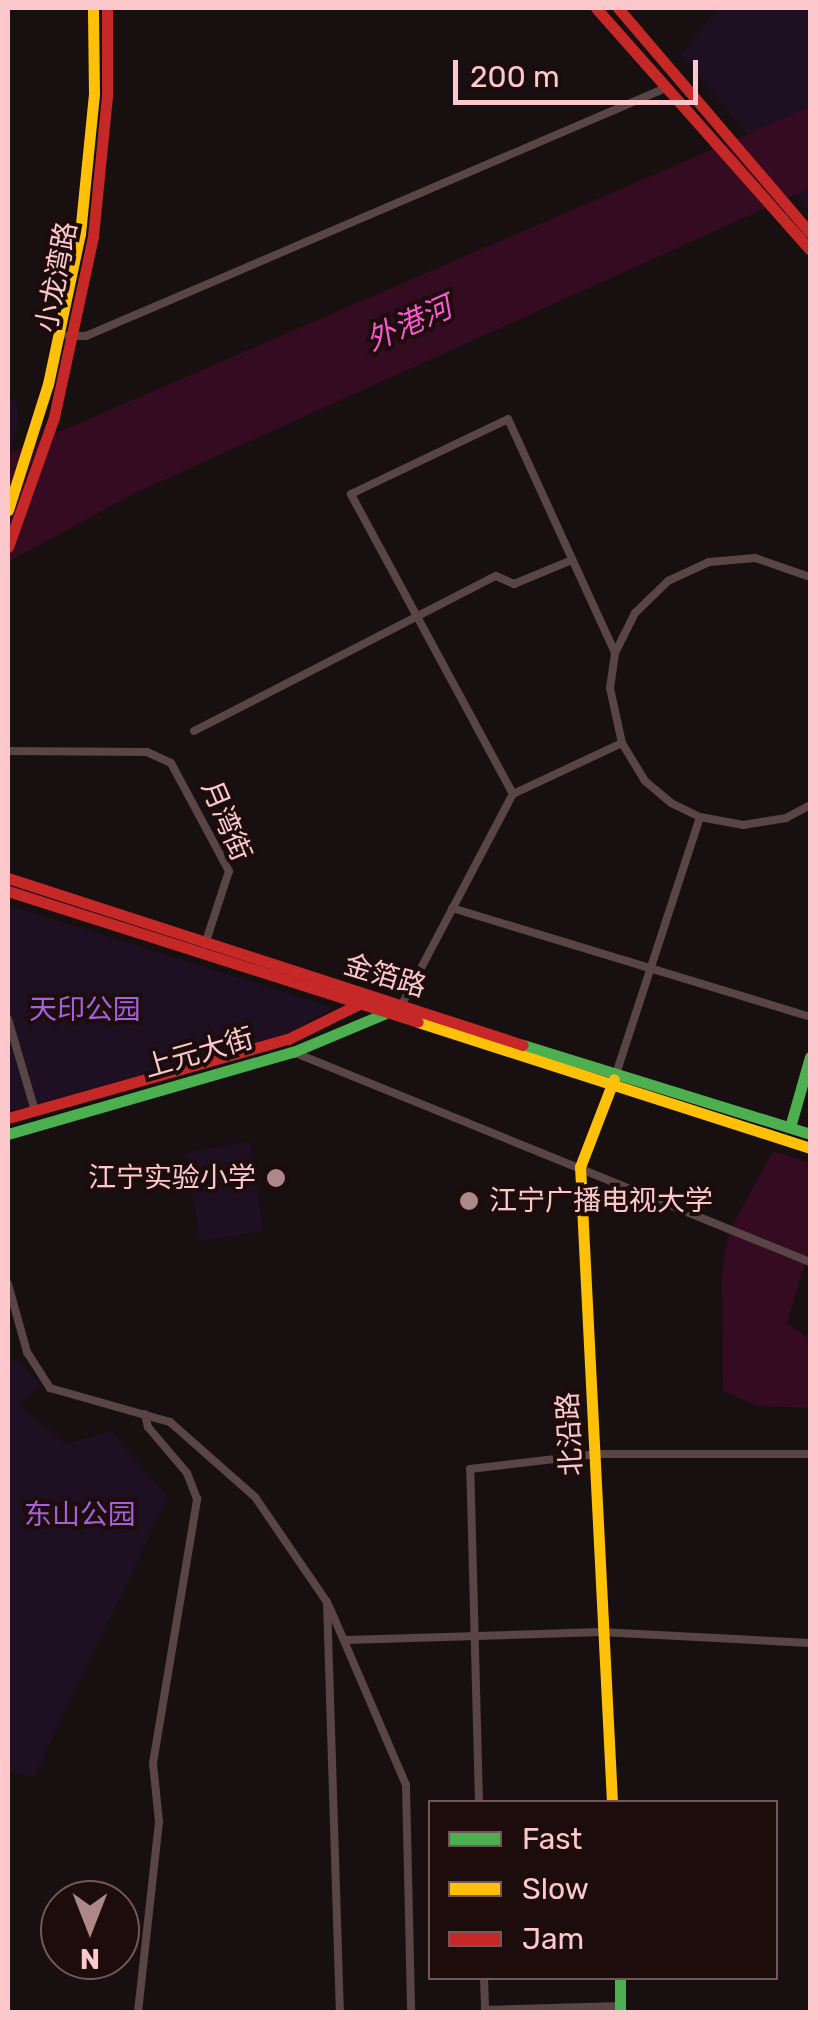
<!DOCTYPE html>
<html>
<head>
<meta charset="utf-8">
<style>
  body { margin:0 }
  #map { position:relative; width:818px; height:2020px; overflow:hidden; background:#181010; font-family:Rubik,"Noto Sans SC",sans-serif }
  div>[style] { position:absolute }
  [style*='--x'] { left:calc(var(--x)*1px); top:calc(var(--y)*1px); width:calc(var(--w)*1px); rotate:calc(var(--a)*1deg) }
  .green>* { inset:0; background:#1f0f22 }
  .water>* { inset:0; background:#340b20 }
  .street>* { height:8px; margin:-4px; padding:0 4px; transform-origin:4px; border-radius:4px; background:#594446 }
  .fast>* { height:11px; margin:-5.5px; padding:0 5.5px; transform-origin:5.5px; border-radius:5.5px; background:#4caf50 }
  .slow>* { height:11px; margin:-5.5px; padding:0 5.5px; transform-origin:5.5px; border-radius:5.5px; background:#ffc107 }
  .jam>* { height:11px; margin:-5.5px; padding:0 5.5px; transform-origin:5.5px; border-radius:5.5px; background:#c62828 }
  .dots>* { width:28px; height:28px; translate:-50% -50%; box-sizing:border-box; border:5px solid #1c0c0c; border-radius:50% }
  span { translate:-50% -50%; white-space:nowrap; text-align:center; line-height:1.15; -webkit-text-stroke:8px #1c0c0c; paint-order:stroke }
  .street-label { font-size:28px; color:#fdc8cc }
  .park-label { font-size:28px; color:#a660dc }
  .poi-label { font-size:28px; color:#fdc8cc }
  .right { translate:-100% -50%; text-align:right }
  .left { translate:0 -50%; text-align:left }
  .water-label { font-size:30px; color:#fa59cd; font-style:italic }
  .frame { position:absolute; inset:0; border:10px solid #fdc8cc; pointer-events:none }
  .legend { position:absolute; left:428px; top:1800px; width:350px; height:180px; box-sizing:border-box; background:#1c0c0c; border:2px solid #765759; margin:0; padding:12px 18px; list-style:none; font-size:30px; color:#fdc8cc }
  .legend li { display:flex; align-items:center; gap:20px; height:50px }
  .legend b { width:50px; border:2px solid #765759 }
  .north { position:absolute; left:40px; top:1880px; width:100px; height:100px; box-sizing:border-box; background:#1c0c0c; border:2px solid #765759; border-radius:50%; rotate:180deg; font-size:28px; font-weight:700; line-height:40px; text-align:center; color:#fdc8cc }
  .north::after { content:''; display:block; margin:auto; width:35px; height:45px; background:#ad888a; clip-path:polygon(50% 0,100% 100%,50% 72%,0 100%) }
  .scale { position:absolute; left:453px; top:60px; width:245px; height:45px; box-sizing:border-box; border:5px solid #fdc8cc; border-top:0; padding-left:12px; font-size:30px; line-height:35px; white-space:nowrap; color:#fdc8cc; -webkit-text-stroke:8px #1c0c0c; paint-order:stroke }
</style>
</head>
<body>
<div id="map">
  <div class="green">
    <div style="clip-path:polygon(718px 8px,810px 8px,810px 212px,681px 54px)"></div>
    <div style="clip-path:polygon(15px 398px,19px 420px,8px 462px,8px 402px)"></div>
    <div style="clip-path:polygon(8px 905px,334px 1008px,286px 1034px,8px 1112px)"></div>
    <div style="clip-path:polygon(250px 1142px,263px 1231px,200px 1241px,186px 1152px)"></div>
    <div style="clip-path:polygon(19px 1360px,41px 1386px,18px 1404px,66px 1444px,111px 1431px,168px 1497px,34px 1777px,8px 1771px,8px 1363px)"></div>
  </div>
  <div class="water">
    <div style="clip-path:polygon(810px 107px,810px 188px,135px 493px,8px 562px,8px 454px)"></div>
    <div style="clip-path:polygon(773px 1151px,810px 1163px,810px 1247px,787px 1323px,810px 1340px,810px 1408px,757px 1406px,723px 1391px,722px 1271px,729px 1232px)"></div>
  </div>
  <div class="street">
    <div style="--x:68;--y:336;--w:18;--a:0"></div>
    <div style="--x:86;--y:336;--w:633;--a:-23.16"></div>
    <div style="--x:810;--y:577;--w:58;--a:-160.9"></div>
    <div style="--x:755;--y:558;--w:46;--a:175"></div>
    <div style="--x:709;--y:562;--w:45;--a:155.1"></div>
    <div style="--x:668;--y:581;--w:46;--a:135.9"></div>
    <div style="--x:635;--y:613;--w:45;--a:116.6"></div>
    <div style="--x:615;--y:653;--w:35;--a:98"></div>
    <div style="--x:610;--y:688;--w:56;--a:77.7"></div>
    <div style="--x:622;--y:743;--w:44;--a:58.8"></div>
    <div style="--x:645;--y:781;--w:34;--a:40"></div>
    <div style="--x:671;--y:803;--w:32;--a:26"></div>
    <div style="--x:700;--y:817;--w:44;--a:10.5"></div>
    <div style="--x:743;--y:825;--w:44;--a:-9.2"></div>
    <div style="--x:786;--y:818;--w:27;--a:-28"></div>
    <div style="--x:194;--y:731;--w:339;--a:-27.2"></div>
    <div style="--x:496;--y:576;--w:20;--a:24"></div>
    <div style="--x:514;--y:584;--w:63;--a:-22.5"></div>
    <div style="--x:8;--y:751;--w:139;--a:0.4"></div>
    <div style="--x:147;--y:752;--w:26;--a:25"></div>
    <div style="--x:171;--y:763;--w:123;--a:61.8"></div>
    <div style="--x:229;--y:871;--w:77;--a:108.2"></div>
    <div style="--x:513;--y:794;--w:341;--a:-118.4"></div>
    <div style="--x:351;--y:494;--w:174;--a:-25.5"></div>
    <div style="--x:508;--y:419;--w:257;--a:65.4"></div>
    <div style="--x:452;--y:908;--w:374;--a:16.9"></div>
    <div style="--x:400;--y:1008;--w:242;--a:-62.2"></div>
    <div style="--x:513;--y:794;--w:120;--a:-25.1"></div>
    <div style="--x:8;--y:1019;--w:96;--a:73.6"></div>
    <div style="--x:293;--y:1052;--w:558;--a:22.11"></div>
    <div style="--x:617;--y:1071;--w:267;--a:-71.9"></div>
    <div style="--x:8;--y:1284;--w:71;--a:74.4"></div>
    <div style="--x:27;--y:1352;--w:43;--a:57.4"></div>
    <div style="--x:50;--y:1388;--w:125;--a:15.8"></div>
    <div style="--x:170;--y:1422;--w:113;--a:41.4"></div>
    <div style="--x:255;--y:1497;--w:127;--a:55.6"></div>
    <div style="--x:327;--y:1602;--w:410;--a:88.2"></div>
    <div style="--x:329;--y:1606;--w:195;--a:66.7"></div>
    <div style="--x:406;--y:1785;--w:227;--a:88.7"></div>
    <div style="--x:347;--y:1640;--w:253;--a:-1.8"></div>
    <div style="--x:600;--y:1632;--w:210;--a:3"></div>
    <div style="--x:479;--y:1802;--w:333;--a:-91.5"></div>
    <div style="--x:470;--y:1469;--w:128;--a:-6.7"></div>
    <div style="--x:597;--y:1454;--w:213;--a:0"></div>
    <div style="--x:484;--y:1978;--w:32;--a:88"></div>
    <div style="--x:485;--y:2010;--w:135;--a:-1.7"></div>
    <div style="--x:138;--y:2012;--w:191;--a:-83.7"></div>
    <div style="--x:159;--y:1822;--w:59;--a:-95.8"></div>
    <div style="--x:153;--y:1763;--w:268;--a:-80.5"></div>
    <div style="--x:197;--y:1499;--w:28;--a:-111"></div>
    <div style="--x:187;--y:1473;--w:60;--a:-130.3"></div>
    <div style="--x:148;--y:1427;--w:13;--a:-103"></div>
  </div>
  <div class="fast">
    <div style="--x:523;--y:1045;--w:300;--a:17.2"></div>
    <div style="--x:790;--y:1127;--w:73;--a:-74.1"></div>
    <div style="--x:8;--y:1134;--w:297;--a:-16.1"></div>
    <div style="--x:293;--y:1052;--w:99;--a:-22.7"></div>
    <div style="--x:620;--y:1978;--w:34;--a:90"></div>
  </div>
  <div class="slow">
    <div style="--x:8;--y:510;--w:132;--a:-72.4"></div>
    <div style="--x:48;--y:384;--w:153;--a:-78"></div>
    <div style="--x:80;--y:234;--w:141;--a:-84.3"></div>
    <div style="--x:94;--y:94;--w:86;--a:-90.7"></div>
    <div style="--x:418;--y:1022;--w:412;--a:17.8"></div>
    <div style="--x:612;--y:1802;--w:636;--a:-92.88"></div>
    <div style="--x:580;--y:1167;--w:94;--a:-68.9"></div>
  </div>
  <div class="jam">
    <div style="--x:596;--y:8;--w:323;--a:48.5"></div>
    <div style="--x:618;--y:8;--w:296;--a:49.5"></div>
    <div style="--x:8;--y:547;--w:138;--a:-70.5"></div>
    <div style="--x:54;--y:417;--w:185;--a:-77.8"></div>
    <div style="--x:93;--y:236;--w:142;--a:-84.3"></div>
    <div style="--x:107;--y:95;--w:87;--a:-90"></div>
    <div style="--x:8;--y:878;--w:541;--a:17.97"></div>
    <div style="--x:8;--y:891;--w:430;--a:17.7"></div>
    <div style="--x:8;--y:1118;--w:291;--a:-15.8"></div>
    <div style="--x:288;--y:1039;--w:77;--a:-26.2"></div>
  </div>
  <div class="dots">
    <div style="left:276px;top:1178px;background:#ad888a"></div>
    <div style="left:469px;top:1201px;background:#ad888a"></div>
  </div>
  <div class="street-label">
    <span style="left:57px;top:277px;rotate:-79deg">小龙湾路</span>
    <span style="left:226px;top:821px;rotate:67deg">月湾街</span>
    <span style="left:385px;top:976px;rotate:17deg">金箔路</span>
    <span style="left:199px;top:1053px;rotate:-16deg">上元大街</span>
    <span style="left:570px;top:1434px;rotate:-93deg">北沿路</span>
  </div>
  <div class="park-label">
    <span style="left:85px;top:1010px">天印公园</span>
    <span style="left:80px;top:1515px">东山公园</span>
  </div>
  <div class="poi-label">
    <span class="right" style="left:256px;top:1178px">江宁实验小学</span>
    <span class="left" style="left:489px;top:1201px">江宁广播电视大学</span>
  </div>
  <div class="water-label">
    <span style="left:409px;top:324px;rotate:-24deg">外港河</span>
  </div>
  <div class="frame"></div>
  <ul class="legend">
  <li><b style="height:12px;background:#4caf50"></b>Fast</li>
  <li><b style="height:12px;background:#ffc107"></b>Slow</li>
  <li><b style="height:12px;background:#c62828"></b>Jam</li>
  </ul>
  <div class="north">N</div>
  <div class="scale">200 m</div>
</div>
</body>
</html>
